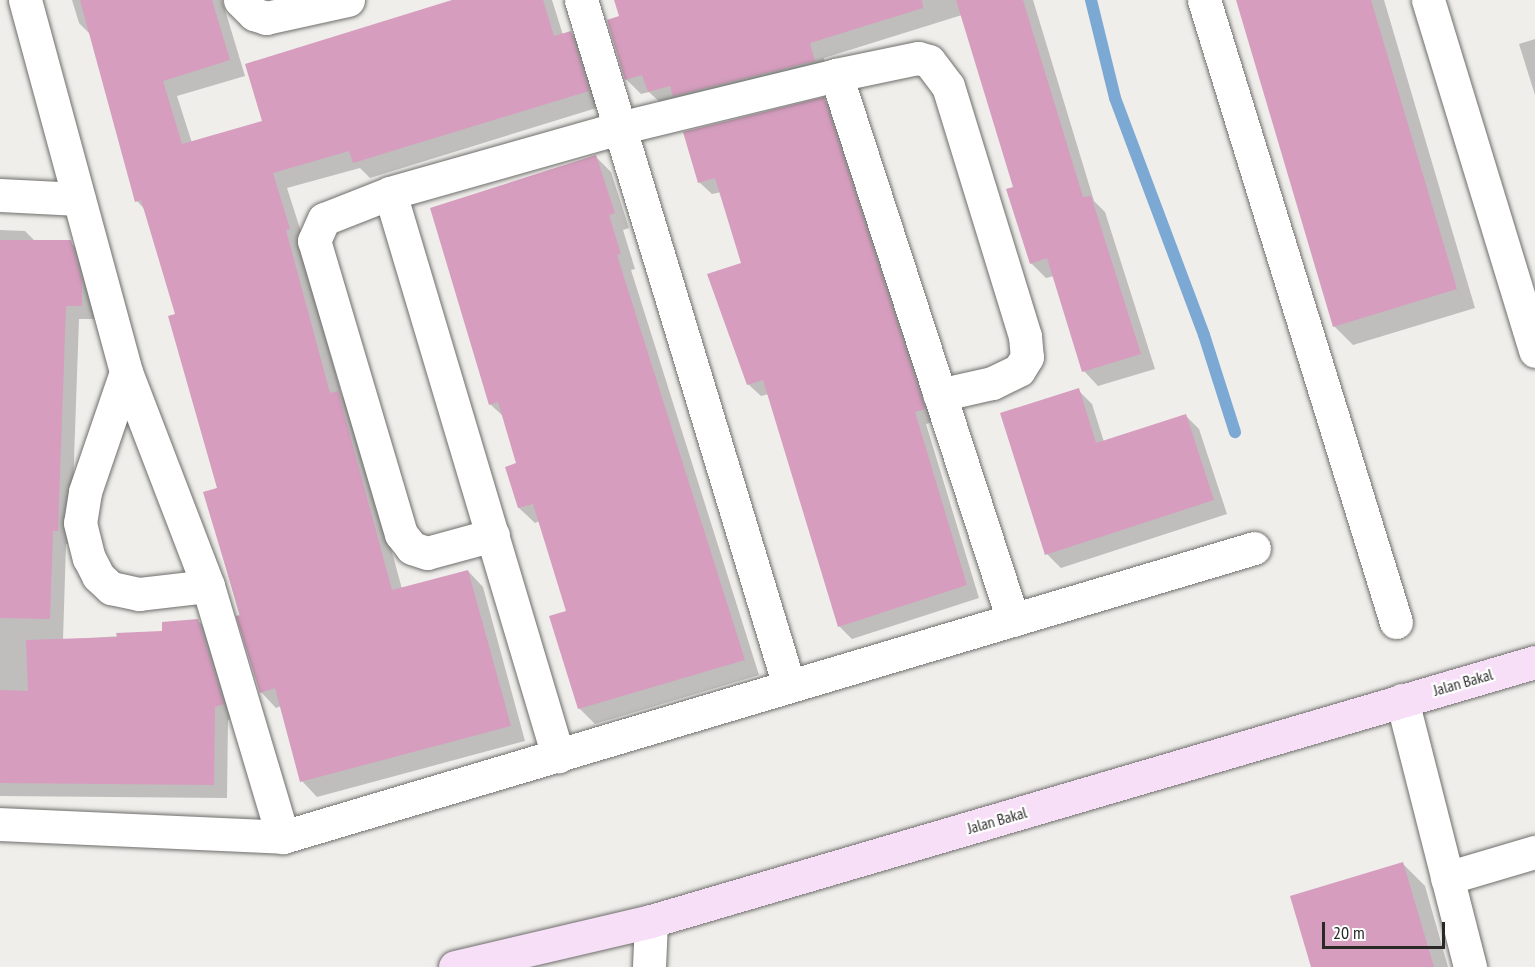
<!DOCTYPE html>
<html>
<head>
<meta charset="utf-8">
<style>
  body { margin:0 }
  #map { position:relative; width:1535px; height:967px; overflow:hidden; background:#efeeeb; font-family:"PT Sans Narrow",sans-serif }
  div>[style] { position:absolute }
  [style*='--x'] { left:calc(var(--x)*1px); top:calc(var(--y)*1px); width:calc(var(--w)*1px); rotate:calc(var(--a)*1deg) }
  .shadow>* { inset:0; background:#0003 }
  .stream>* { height:12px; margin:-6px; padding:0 6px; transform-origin:6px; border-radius:6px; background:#7ca8d4 }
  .building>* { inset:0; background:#d69dbe }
  .roads { filter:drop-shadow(0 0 2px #6e6e6b) drop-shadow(0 0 2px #6e6e6b) }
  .street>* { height:33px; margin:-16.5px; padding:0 16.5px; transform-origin:16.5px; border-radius:16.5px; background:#fff }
  .secondary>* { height:33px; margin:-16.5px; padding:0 16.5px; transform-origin:16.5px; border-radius:16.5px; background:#f7dff8 }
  span { translate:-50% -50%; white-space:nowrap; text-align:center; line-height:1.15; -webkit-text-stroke:4.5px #fff; paint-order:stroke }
  .street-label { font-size:16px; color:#2a2928 }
  .scale { position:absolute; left:1322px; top:922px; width:123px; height:27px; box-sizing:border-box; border:3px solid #2a2928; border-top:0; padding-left:8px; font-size:18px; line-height:21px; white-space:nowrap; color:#2a2928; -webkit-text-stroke:4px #fff; paint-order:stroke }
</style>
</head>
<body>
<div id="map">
  <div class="shadow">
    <div style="clip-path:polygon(72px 0,222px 0,245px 76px,177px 96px,192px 143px,264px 122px,457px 0,552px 0,563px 35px,570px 32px,586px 48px,603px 106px,370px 178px,360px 168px,287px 188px,305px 244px,300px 245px,342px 396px,353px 408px,402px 589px,468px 571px,483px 587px,525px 741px,317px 797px,302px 781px,281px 706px,276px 708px,261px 692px,205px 493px,219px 489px,177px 315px,146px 211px,137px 201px,91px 35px,79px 23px)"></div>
    <div style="clip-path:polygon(616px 0,1033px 0,1094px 201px,1105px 212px,1155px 369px,1098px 386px,1084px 371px,1054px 276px,1046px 278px,1031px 263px,1015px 188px,962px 15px,824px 58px,829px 76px,664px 106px,649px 92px,641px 94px,626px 79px,621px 17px)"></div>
    <div style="clip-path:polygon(1239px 0,1384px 0,1475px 308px,1353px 345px,1334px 326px)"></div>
    <div style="clip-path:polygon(1535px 39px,1535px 95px,1519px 44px)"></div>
    <div style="clip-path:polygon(823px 99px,836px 112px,936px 421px,926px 424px,979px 598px,852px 639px,840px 627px,769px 394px,761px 396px,748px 384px,743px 263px,721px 192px,712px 194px,699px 182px)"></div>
    <div style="clip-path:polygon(596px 157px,611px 172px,629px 228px,623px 230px,635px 269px,631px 270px,759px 675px,595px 724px,579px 708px,568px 612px,540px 521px,535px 523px,519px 508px,507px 468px,518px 464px,504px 417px,490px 404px)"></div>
    <div style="clip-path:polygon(0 230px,25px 231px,36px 242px,70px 242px,84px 256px,95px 319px,79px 319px,71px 544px,66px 544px,63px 640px,164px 633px,198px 621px,212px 634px,236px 718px,228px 720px,227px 798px,0 796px)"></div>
    <div style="clip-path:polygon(1078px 390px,1092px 404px,1104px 442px,1185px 415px,1199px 429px,1227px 514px,1061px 568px,1047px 554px)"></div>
    <div style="clip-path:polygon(1403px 864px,1425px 886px,1448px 967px,1312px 967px)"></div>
  </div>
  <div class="stream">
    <div style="--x:1091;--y:0;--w:101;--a:76.2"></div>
    <div style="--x:1115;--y:98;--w:253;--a:69.4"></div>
    <div style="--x:1204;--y:335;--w:102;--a:72.3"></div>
  </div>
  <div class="building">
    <div style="clip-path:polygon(80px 0,212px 0,230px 60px,163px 81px,182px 144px,262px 121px,245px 64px,452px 0,543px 0,554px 36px,571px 31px,589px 91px,353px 163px,349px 151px,273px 173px,290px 229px,286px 230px,330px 393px,338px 391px,392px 590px,468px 570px,511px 726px,300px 782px,275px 688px,260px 693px,236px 616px,240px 615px,203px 492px,217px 488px,168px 316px,175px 314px,141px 200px,135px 202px)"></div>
    <div style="clip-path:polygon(614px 0,922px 0,923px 8px,810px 43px,815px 61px,673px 96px,670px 86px,648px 92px,642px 75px,625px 80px,607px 20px,619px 16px)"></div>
    <div style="clip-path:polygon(956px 0,1023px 0,1083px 197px,1091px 196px,1141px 354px,1082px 372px,1047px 258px,1030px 264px,1006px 189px,1013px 187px)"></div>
    <div style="clip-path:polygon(1236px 0,1371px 0,1457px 289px,1333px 327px)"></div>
    <div style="clip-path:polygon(824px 97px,925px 409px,915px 412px,967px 585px,838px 627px,763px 380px,747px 385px,707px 274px,741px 263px,715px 178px,698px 183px,683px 132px)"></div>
    <div style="clip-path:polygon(596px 155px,615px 213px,609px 215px,621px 254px,617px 255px,745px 660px,578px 709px,549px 616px,566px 611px,533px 504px,518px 508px,505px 467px,516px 463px,498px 402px,489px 405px,430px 208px)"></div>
    <div style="clip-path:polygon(0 240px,71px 240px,82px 281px,82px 306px,66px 306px,58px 531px,53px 531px,50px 619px,0 618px)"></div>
    <div style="clip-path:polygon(1079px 388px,1096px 443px,1186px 414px,1214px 500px,1045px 555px,1000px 413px)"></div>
    <div style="clip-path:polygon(198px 619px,224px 704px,215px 707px,214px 785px,0 783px,0 690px,28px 691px,26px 640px,117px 637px,116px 633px,162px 631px,162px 622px)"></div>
    <div style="clip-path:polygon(1403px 862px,1434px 967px,1311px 967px,1290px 896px)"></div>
  </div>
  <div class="roads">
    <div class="street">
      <div style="--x:25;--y:0;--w:385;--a:74.8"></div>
      <div style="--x:126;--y:372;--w:229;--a:69"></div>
      <div style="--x:208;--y:586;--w:262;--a:73.4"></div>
      <div style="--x:240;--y:0;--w:20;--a:45"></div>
      <div style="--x:254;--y:14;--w:13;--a:18"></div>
      <div style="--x:266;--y:18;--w:84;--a:-12.4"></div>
      <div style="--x:581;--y:0;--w:717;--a:73.13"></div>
      <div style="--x:1204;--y:0;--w:651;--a:72.85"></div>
      <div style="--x:1428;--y:0;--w:367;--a:73"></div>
      <div style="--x:836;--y:75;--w:573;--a:72.01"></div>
      <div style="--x:390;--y:193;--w:588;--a:73.38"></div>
      <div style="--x:0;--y:195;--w:79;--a:2.9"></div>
      <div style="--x:126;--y:372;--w:127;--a:108.9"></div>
      <div style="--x:85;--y:492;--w:31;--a:99"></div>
      <div style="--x:80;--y:523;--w:36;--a:76"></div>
      <div style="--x:89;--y:558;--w:20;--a:63"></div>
      <div style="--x:98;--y:576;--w:18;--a:43"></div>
      <div style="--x:111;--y:588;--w:29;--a:12"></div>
      <div style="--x:139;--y:594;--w:69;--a:-6.6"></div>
      <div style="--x:493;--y:535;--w:68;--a:164.7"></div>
      <div style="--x:427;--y:553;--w:16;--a:-162"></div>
      <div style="--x:412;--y:548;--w:18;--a:-128"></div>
      <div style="--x:401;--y:534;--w:306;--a:-106.5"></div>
      <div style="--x:314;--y:241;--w:24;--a:-66"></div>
      <div style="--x:324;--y:219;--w:71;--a:-21.5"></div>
      <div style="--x:390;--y:193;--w:238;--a:-15.8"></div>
      <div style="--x:619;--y:128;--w:223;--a:-13.7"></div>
      <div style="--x:836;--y:75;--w:84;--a:-11.7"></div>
      <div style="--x:918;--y:58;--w:11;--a:15"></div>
      <div style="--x:929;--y:61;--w:31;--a:53"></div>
      <div style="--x:948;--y:86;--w:262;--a:72.9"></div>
      <div style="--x:1025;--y:336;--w:21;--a:85"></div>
      <div style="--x:1027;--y:357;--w:15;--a:122"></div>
      <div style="--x:1019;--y:370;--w:30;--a:154"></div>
      <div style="--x:992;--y:383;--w:54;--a:167.2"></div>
      <div style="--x:1402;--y:700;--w:276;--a:75.7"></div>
      <div style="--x:0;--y:824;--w:283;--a:2.6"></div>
      <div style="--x:283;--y:837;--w:1013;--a:-16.57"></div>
      <div style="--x:1447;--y:878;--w:92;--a:-16.5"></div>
      <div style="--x:649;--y:967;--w:46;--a:-87.5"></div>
    </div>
    <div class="secondary">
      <div style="--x:455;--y:967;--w:201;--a:-13.2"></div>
      <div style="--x:651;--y:921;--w:921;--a:-16.33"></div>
    </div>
  </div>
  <div class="street-label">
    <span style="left:1463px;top:682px;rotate:-16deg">Jalan Bakal</span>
    <span style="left:997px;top:820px;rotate:-16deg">Jalan Bakal</span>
  </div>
  <div class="scale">20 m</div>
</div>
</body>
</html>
